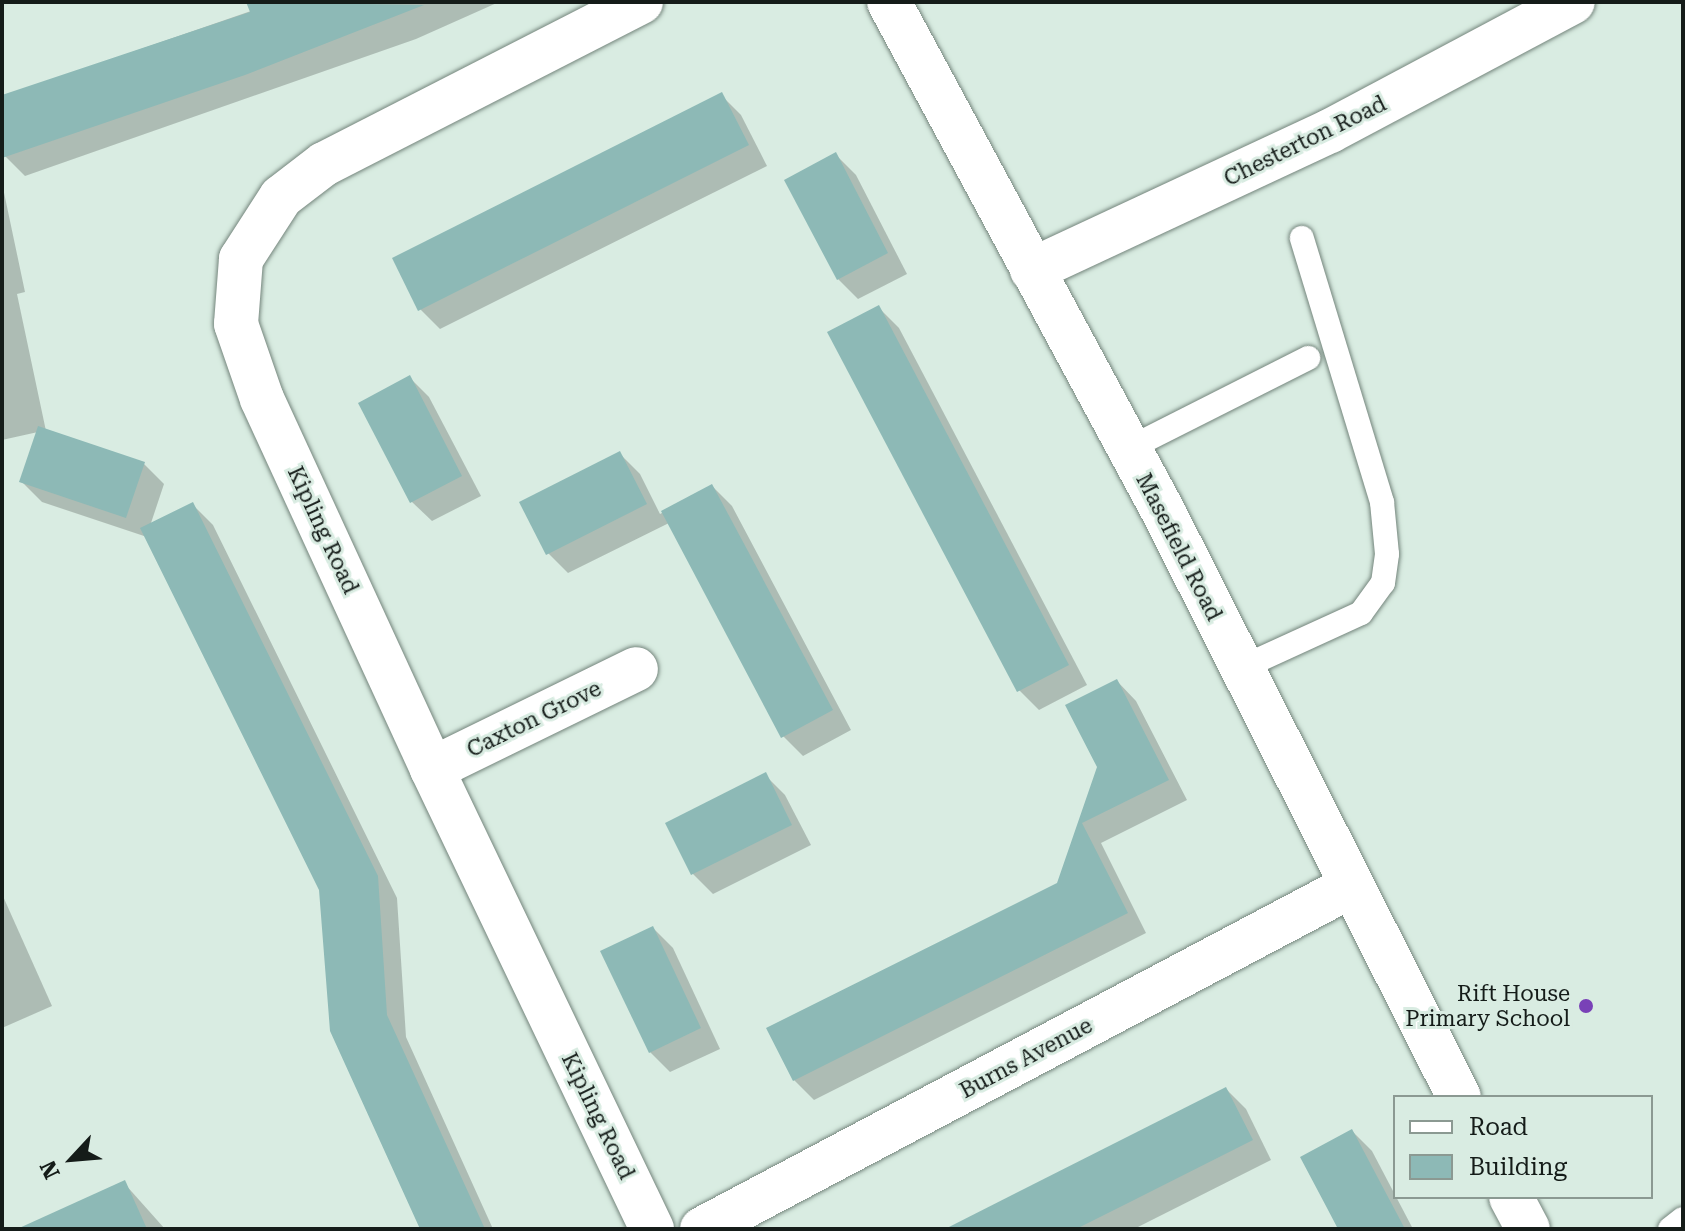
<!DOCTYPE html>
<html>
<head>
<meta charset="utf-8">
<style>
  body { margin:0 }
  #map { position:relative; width:1685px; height:1231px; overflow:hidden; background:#d9ece2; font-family:"Roboto Serif",serif }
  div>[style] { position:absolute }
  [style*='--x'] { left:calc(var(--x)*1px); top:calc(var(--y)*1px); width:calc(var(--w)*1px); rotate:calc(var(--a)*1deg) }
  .shadow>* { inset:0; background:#0003 }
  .building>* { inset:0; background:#8db9b6 }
  .roads { filter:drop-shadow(0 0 2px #74857c) drop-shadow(0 0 2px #74857c) }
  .service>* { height:24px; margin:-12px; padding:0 12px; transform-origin:12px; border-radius:12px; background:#fff }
  .minor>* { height:44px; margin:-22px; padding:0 22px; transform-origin:22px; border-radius:22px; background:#fff }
  .dots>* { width:22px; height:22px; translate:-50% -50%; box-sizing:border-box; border:4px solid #d9ece2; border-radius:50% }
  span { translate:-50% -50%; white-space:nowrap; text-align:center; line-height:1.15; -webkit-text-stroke:6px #d9ece2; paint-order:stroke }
  .street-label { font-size:22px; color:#151c19 }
  .poi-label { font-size:22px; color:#151c19 }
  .right { translate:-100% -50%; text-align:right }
  .frame { position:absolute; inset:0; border:4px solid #151c19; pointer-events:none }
  .legend { position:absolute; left:1393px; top:1095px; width:260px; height:104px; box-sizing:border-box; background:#d9ece2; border:2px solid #8b9992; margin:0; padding:10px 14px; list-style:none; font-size:24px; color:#151c19 }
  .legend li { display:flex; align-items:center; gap:16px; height:40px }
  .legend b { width:40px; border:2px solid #8b9992 }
  .north { position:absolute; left:32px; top:1119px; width:80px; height:80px; -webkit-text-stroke:6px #d9ece2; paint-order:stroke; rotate:244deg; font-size:22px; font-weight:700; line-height:32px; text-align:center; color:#151c19 }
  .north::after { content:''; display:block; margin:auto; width:28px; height:36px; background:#151c19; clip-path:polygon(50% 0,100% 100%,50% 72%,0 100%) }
</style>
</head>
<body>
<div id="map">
  <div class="shadow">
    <div style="clip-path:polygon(277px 2px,499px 2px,416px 39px,25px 176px,5px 156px,2px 97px)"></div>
    <div style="clip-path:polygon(721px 95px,741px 115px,767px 166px,440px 329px,420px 309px)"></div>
    <div style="clip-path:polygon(836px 155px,856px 175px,907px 274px,858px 299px,838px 279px)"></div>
    <div style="clip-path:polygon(2px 183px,25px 292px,17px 294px,46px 431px,144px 464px,164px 484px,150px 526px,193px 505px,213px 525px,397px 898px,406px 1037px,493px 1229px,422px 1229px,321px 889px,147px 537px,42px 502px,22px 482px,38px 432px,2px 440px)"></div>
    <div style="clip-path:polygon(879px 308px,899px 328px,1087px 685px,1039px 710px,1019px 690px)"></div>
    <div style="clip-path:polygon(409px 377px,429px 397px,481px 496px,432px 521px,412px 502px)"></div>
    <div style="clip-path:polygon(620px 454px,640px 474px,660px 514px,712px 486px,732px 506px,851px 730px,803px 756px,783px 736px,669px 523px,568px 573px,548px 553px)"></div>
    <div style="clip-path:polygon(1117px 681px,1136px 701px,1187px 800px,1101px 843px,1146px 933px,814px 1100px,794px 1080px,1059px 885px,1099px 767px)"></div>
    <div style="clip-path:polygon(765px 775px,785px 795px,811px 845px,713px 894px,693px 874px,668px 824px)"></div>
    <div style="clip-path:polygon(2px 894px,52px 1006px,2px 1028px)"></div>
    <div style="clip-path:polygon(653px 928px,673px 948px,720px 1049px,670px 1072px,650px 1052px)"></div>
    <div style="clip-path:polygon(1226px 1089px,1246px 1109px,1271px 1160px,1134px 1229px,949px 1229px)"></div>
    <div style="clip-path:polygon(1352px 1131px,1372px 1151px,1413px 1229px,1340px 1229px)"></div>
    <div style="clip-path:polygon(124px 1183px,165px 1229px,22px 1229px)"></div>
  </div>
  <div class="building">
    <div style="clip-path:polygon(246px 2px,424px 5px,245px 75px,2px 158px,2px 95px,250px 12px)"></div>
    <div style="clip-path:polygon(722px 92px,749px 145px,418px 311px,392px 258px)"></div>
    <div style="clip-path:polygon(836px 152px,888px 253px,837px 280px,784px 180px)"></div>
    <div style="clip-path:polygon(879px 305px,1069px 665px,1017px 692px,827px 332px)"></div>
    <div style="clip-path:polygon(410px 375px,462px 476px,410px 503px,358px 403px)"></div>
    <div style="clip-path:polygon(38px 426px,145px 462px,126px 518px,19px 482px)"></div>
    <div style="clip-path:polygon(620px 451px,647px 504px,546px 555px,519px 502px)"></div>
    <div style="clip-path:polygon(712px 484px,833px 710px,781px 738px,661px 511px)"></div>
    <div style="clip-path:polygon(193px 502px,378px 876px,387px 1015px,485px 1229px,420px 1229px,330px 1031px,319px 890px,140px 528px)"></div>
    <div style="clip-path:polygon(1117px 679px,1169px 780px,1082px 823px,1128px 913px,793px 1081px,766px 1028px,1057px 883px,1097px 767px,1065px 705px)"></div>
    <div style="clip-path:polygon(766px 772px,792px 825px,691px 875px,665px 823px)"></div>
    <div style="clip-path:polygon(653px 926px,701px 1028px,649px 1053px,600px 951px)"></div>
    <div style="clip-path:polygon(1226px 1087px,1253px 1140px,1134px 1200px,1076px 1229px,945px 1229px)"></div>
    <div style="clip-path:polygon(1352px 1129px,1379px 1180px,1405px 1229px,1338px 1229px,1327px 1208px,1300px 1157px)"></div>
    <div style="clip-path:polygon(125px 1180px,147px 1229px,17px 1229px)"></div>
  </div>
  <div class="roads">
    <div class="service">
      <div style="--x:1128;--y:449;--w:202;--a:-26.8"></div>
      <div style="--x:1241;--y:668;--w:132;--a:-24.6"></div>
      <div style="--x:1361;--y:613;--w:37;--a:-54"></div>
      <div style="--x:1383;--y:583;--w:29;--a:-82"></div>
      <div style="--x:1387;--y:554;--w:52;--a:-95.5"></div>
      <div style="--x:1382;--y:502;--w:276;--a:-106.9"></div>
      <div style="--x:1670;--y:1229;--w:16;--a:-38"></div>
    </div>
    <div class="minor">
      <div style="--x:641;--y:2;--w:356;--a:152.9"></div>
      <div style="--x:324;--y:164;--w:54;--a:142.5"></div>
      <div style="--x:281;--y:197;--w:74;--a:122.8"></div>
      <div style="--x:241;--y:259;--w:65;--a:94.4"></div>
      <div style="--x:236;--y:324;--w:79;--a:70.9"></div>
      <div style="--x:262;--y:399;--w:407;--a:65.3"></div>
      <div style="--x:432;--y:769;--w:510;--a:64.44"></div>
      <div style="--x:889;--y:2;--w:580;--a:61.71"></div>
      <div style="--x:1164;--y:513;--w:654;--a:63.2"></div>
      <div style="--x:1032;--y:270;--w:329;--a:-25"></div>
      <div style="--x:1330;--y:131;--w:275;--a:-28"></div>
      <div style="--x:432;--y:769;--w:227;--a:-26.1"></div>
      <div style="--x:1511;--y:1197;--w:36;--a:62"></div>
      <div style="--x:702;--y:1229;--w:732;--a:-27.86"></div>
    </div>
  </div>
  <div class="dots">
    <div style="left:1586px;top:1006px;background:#7941b7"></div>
  </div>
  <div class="street-label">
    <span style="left:1305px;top:141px;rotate:-26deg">Chesterton Road</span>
    <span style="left:323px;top:530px;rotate:65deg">Kipling Road</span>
    <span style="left:1179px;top:547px;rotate:63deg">Masefield Road</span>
    <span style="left:534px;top:719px;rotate:-26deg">Caxton Grove</span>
    <span style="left:1026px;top:1058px;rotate:-28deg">Burns Avenue</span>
    <span style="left:598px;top:1116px;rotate:64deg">Kipling Road</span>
  </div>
  <div class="poi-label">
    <span class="right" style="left:1570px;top:1006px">Rift House<br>Primary School</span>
  </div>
  <div class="frame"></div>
  <ul class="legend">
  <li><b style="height:10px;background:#fff"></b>Road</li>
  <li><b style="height:22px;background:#8db9b6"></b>Building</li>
  </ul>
  <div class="north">N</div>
</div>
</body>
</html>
